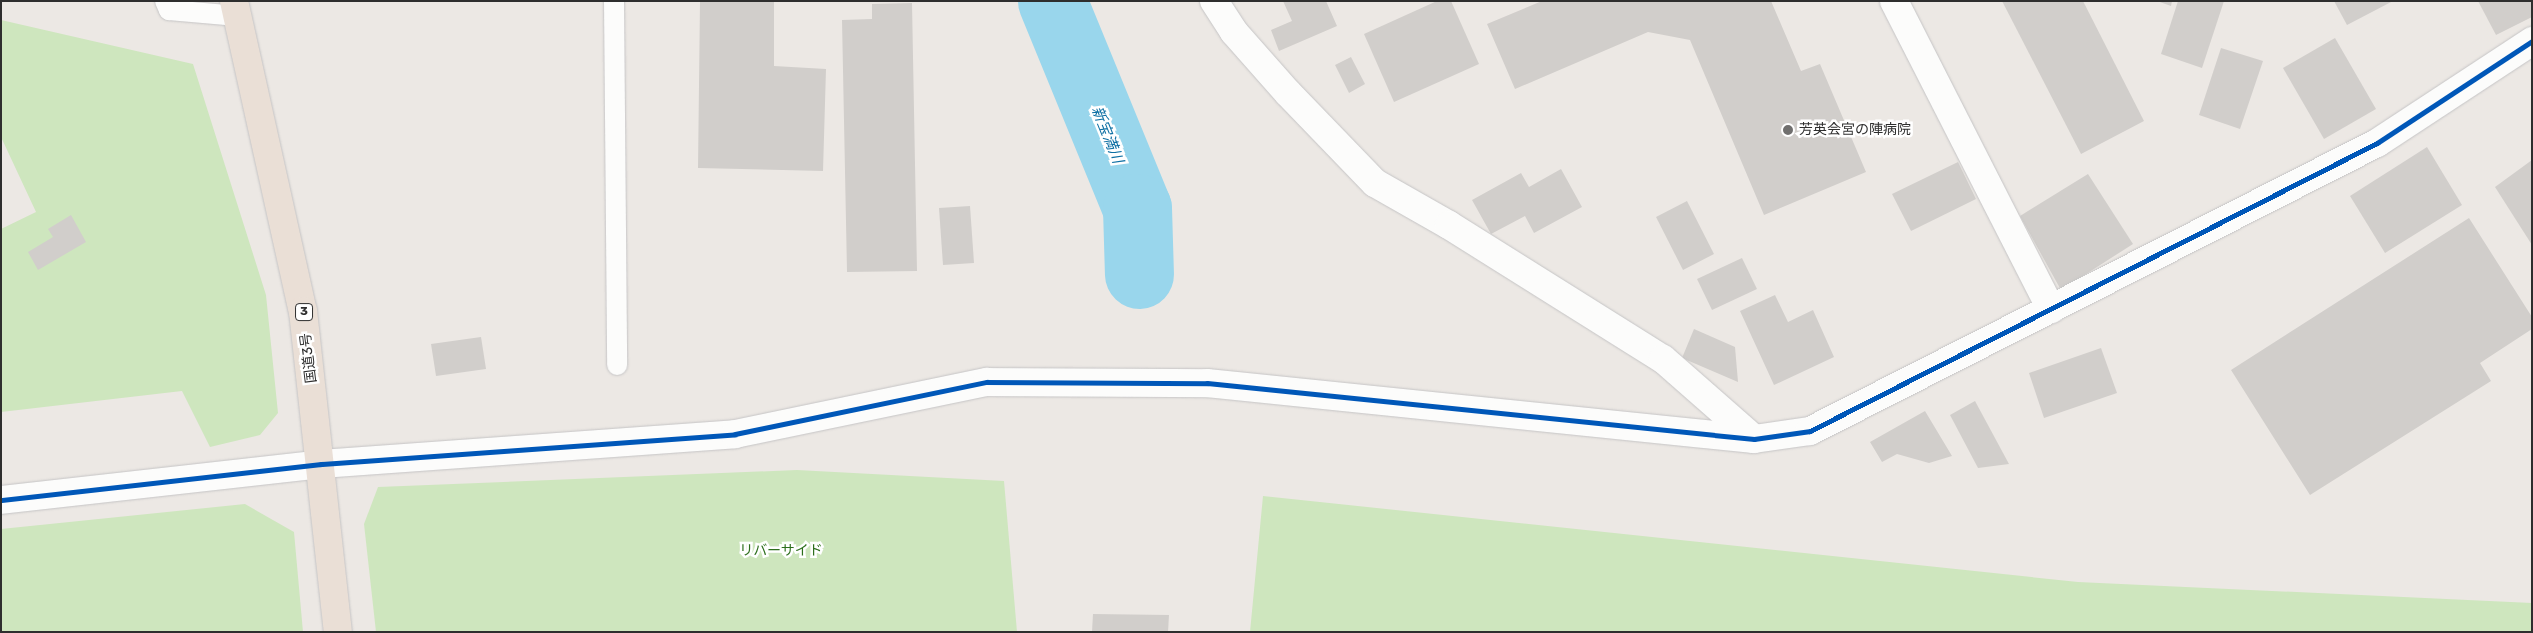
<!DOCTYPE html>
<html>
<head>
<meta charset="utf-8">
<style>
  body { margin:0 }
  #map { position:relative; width:2533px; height:633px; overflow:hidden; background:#ece8e4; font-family:Rubik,"Noto Sans JP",sans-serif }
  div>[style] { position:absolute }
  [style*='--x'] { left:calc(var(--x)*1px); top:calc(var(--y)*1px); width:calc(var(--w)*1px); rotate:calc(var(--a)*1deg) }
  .green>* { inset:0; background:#cee6be }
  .river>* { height:69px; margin:-34.5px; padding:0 34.5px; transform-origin:34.5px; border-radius:34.5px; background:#99d6ec }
  .building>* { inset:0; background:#d1cecb }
  .roads { filter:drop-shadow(0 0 1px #c5c4c5) drop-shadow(0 0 1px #c5c4c5) }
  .lane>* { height:20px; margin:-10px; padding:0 10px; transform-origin:10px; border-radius:10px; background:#fcfcfb }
  .street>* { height:28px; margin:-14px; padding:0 14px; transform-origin:14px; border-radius:14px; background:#fcfcfb }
  .secondary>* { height:28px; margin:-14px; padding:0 14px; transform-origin:14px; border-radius:14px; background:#fcfcfb }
  .highway>* { height:28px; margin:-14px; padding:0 14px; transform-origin:14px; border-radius:14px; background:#eadfd6 }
  .cycleway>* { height:5px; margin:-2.5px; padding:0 2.5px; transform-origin:2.5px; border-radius:2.5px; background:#0057b8 }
  .dots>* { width:14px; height:14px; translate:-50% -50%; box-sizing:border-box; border:2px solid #fff; border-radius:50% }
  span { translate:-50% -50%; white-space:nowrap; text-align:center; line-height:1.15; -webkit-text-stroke:5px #fff; paint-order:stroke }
  .shield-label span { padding:1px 4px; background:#fff; border:1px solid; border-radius:4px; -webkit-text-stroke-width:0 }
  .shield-label { font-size:12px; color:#2e2e2e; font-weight:700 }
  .poi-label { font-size:14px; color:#2e2e2e }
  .left { translate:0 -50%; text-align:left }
  .street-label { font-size:14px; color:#2e2e2e }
  .park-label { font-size:14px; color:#2c6e1b }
  .water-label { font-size:15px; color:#0d6fa3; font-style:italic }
  .frame { position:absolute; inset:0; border:2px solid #2e2e2e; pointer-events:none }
</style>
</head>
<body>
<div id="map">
  <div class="green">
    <div style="clip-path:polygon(1px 20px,193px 64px,266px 295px,278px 413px,260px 435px,210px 447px,182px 391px,1px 412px,1px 229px,36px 212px,1px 137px)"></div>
    <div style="clip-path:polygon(797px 470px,1004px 481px,1017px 632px,376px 632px,364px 524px,378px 487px)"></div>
    <div style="clip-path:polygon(1263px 496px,2078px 582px,2532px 603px,2532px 632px,1250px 632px)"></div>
    <div style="clip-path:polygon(245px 504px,294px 532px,303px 632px,1px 632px,1px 529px)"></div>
  </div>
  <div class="river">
    <div style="--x:1052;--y:1;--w:224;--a:67.7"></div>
    <div style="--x:1137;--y:208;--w:66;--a:88.3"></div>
  </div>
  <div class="building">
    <div style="clip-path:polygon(700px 1px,774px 1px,774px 66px,826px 69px,823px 171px,698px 168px)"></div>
    <div style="clip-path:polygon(1283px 1px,1326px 1px,1337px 26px,1279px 51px,1271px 30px,1292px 21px)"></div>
    <div style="clip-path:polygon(1437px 1px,1451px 1px,1479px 64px,1394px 102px,1364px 34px)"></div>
    <div style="clip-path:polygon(1542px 1px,1771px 1px,1801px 71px,1820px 64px,1866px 172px,1764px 215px,1690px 40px,1648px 32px,1515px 89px,1487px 24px)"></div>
    <div style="clip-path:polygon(2002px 1px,2083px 1px,2144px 121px,2081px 154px)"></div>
    <div style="clip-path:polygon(2157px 1px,2172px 1px,2171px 6px)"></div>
    <div style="clip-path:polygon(2178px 1px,2224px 1px,2202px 68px,2161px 54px)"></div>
    <div style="clip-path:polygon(2334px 1px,2393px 1px,2347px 25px)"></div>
    <div style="clip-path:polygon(2478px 1px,2532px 1px,2532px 17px,2496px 35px)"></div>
    <div style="clip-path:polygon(912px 3px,917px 271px,847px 272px,842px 20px,872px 19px,872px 4px)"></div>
    <div style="clip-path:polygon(2335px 38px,2376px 109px,2324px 139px,2283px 68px)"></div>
    <div style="clip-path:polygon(2221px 48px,2263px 61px,2240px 129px,2199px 115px)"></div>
    <div style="clip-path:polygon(1351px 57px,1365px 84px,1349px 93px,1335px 65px)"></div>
    <div style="clip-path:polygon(2427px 147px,2462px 205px,2385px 253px,2350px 196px)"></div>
    <div style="clip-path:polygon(2532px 160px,2532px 245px,2495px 187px)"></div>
    <div style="clip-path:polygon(1958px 162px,1976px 199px,1911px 231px,1892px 194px)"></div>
    <div style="clip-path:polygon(1561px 169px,1582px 207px,1534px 233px,1525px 216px,1491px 234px,1472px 200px,1521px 173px,1529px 187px)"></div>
    <div style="clip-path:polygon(2088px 174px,2133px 244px,2061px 290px,2020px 216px)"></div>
    <div style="clip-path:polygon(1687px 201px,1714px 254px,1683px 270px,1656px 217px)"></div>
    <div style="clip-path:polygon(970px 206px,974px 263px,943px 265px,939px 208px)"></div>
    <div style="clip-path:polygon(71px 215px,86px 242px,38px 270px,28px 252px,53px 237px,48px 229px)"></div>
    <div style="clip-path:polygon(2469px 218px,2532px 317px,2532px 329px,2480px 363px,2491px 381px,2310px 495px,2231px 370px)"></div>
    <div style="clip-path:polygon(1742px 258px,1757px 289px,1712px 310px,1697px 279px)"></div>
    <div style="clip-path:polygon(1775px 295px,1788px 322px,1813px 310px,1834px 357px,1774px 385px,1740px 311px)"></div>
    <div style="clip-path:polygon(1694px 329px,1735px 347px,1738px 382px,1682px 358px)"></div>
    <div style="clip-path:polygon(481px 337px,486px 369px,436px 376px,431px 344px)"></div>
    <div style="clip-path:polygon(2101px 348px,2117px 393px,2044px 418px,2029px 373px)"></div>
    <div style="clip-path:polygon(1975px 401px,2009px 464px,1978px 468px,1950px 415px)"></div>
    <div style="clip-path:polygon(1925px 411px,1952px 456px,1929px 463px,1897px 454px,1882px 462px,1870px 442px)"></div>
    <div style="clip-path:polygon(1093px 614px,1169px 615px,1168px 632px,1092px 632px)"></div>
  </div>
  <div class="roads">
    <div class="lane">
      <div style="--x:165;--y:1;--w:10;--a:66"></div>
      <div style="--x:169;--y:10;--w:69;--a:5"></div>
      <div style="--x:614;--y:1;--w:364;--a:89.5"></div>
    </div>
    <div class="street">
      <div style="--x:1214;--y:1;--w:37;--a:57"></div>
      <div style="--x:1234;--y:32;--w:81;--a:48.5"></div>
      <div style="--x:1288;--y:93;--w:125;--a:46"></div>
      <div style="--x:1375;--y:183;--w:85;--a:29.6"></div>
      <div style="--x:1449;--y:225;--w:252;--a:32.1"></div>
      <div style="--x:1663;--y:359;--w:121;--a:41.3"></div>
      <div style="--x:1894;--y:1;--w:346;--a:63"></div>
    </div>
    <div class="secondary">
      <div style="--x:1;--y:500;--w:322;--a:-6.4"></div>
      <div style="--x:321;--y:464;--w:415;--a:-4.1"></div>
      <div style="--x:735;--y:434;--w:257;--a:-11.7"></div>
      <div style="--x:987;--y:382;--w:220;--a:0.3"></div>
      <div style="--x:1207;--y:383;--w:550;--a:5.85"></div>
      <div style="--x:1754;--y:439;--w:57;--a:-8.1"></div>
      <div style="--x:1810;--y:431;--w:636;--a:-26.93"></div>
      <div style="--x:2377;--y:143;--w:186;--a:-33.3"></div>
    </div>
    <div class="highway">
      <div style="--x:234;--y:1;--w:318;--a:77.5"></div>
      <div style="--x:303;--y:311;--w:323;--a:83.8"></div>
    </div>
  </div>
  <div class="cycleway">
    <div style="--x:1;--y:500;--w:322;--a:-6.4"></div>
    <div style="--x:321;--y:464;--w:415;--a:-4.1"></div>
    <div style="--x:735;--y:434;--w:257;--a:-11.7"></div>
    <div style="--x:987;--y:382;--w:220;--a:0.3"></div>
    <div style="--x:1207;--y:383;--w:550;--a:5.85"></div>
    <div style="--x:1754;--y:439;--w:57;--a:-8.1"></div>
    <div style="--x:1810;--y:431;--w:636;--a:-26.93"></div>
    <div style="--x:2377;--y:143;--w:186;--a:-33.3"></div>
  </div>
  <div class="dots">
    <div style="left:1788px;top:130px;background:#706f6e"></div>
  </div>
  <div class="shield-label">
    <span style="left:304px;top:312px">3</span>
  </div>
  <div class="poi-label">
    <span class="left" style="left:1799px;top:130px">芳英会宮の陣病院</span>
  </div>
  <div class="street-label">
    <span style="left:309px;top:358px;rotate:-97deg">国道3号</span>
  </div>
  <div class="park-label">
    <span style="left:781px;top:551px">リバーサイド</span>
  </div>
  <div class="water-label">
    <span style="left:1107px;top:135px;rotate:68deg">新宝満川</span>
  </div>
  <div class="frame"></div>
</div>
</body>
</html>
